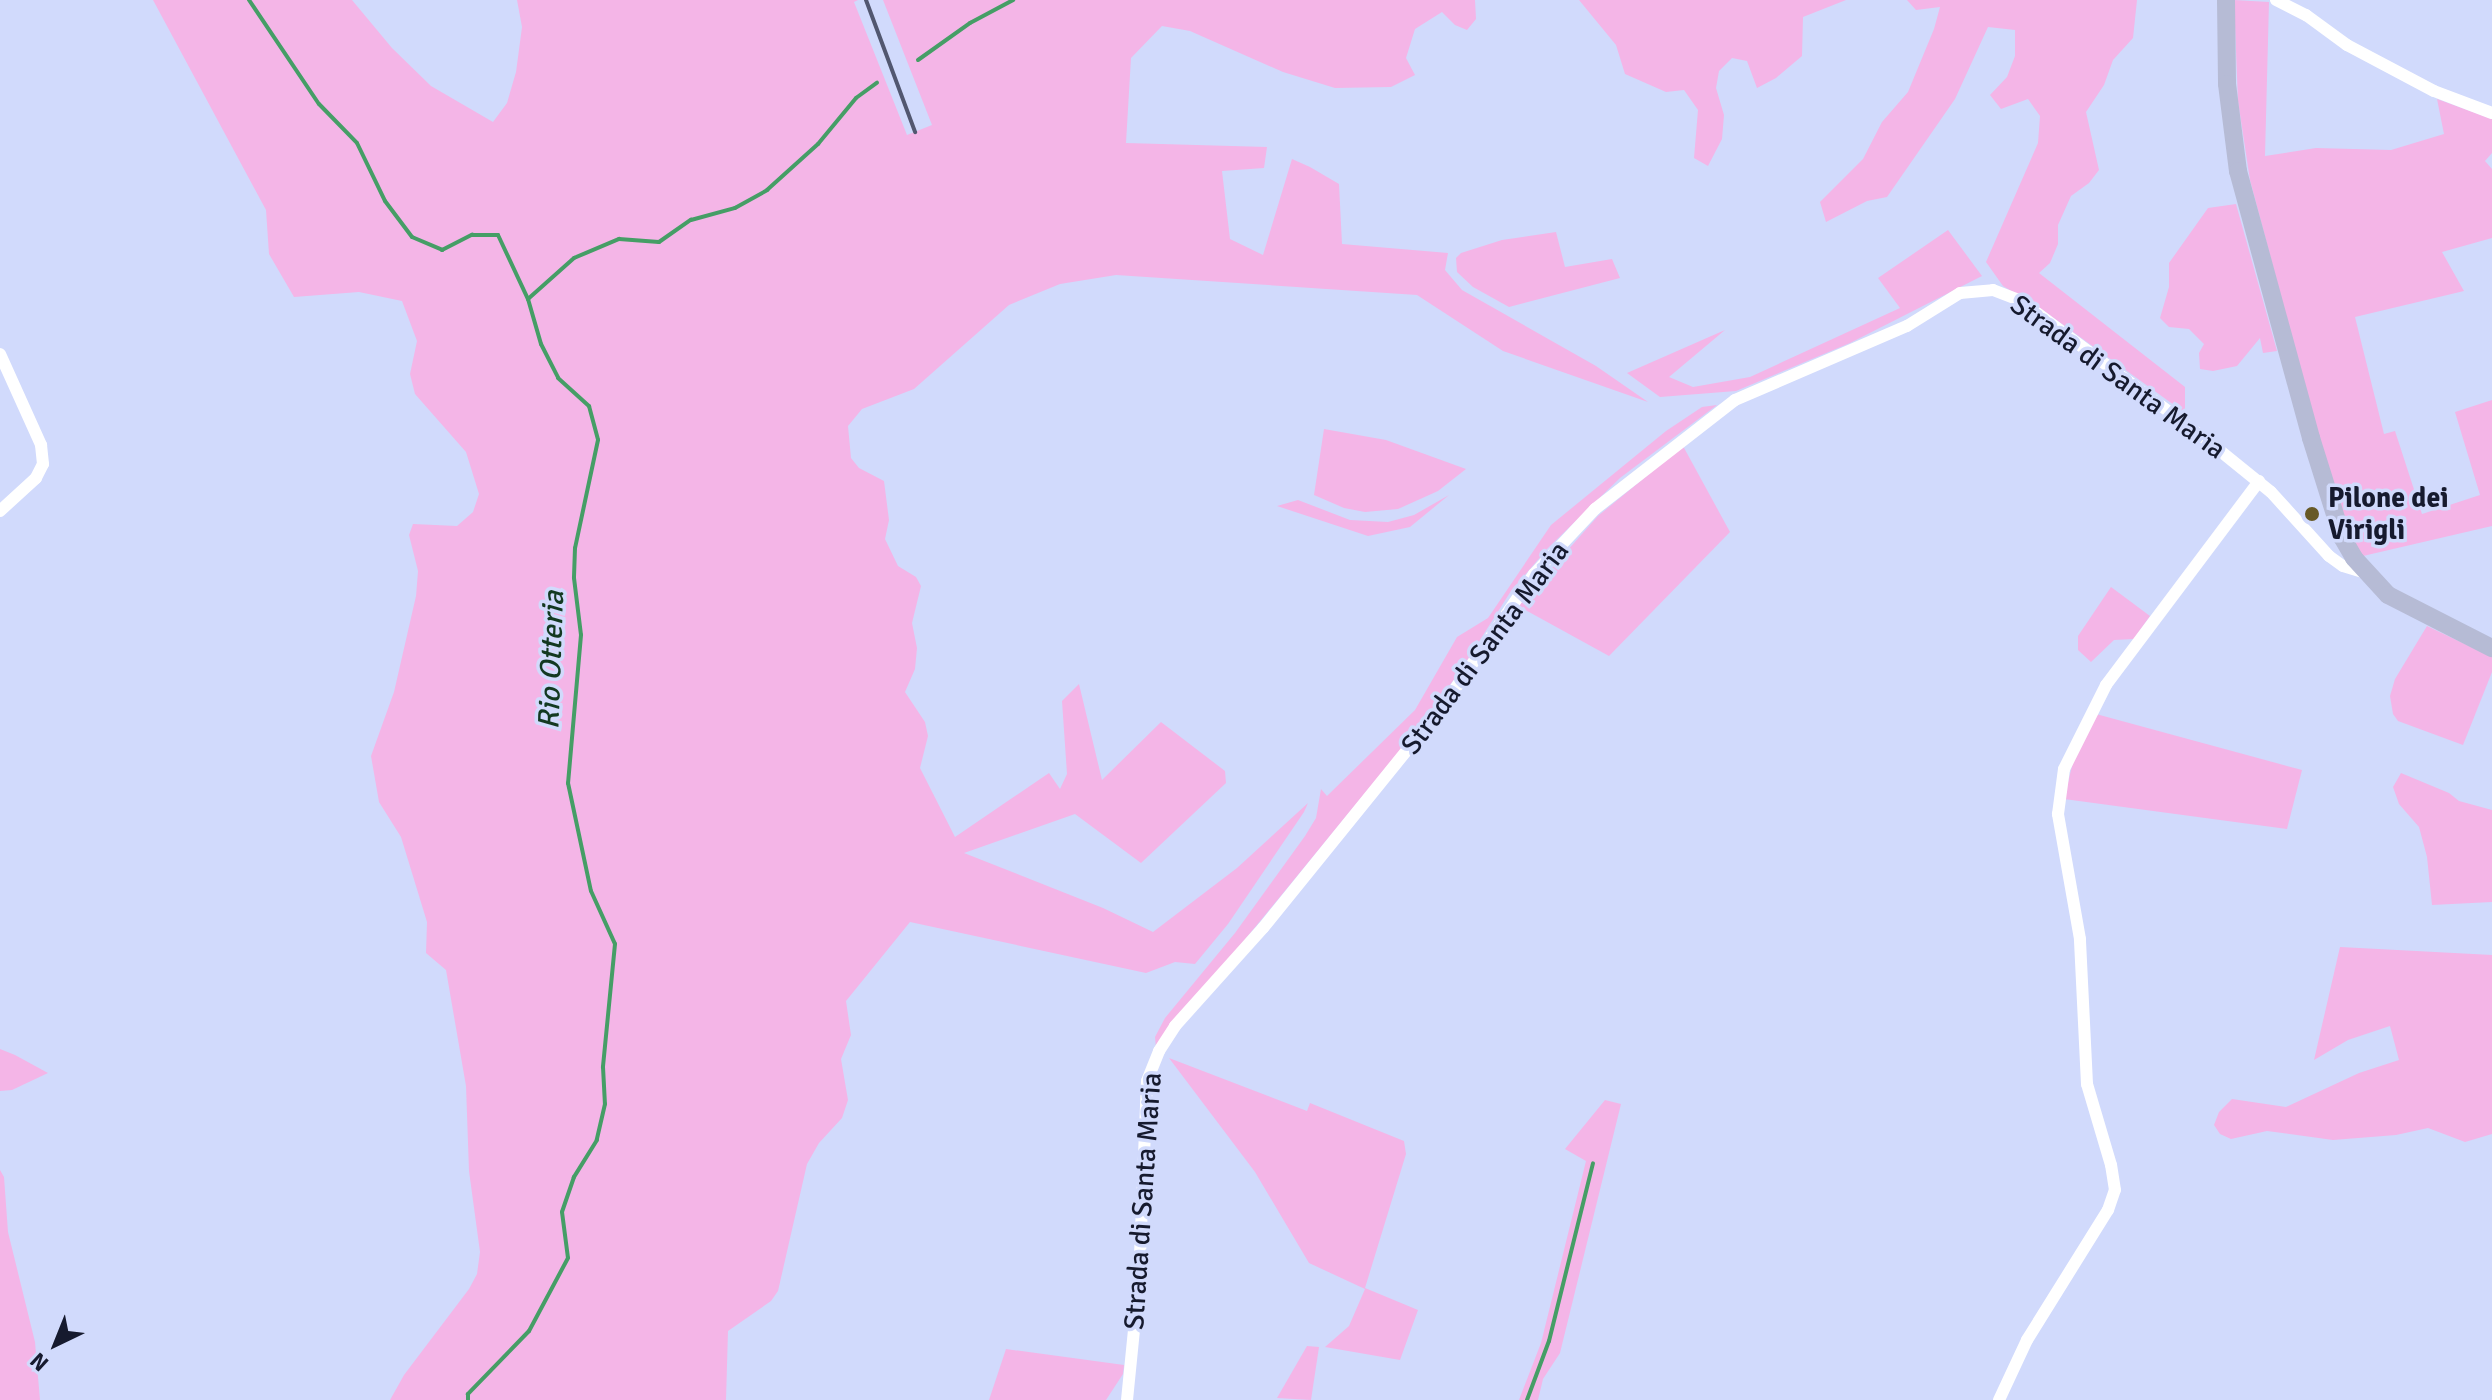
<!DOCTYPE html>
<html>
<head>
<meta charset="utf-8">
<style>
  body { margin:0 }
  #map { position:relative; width:2492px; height:1400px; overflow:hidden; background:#d1dafc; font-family:Signika,sans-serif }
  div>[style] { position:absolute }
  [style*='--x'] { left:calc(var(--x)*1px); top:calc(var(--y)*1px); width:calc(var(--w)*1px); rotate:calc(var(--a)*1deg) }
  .green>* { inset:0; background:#f4b5e7 }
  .stream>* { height:4px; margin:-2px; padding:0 2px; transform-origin:2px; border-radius:2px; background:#459e66 }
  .minor>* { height:12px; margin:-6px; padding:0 6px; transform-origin:6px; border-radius:6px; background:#fff }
  .secondary>* { height:18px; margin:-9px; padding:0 9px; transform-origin:9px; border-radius:9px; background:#b6bbd5 }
  .rail>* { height:4px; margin:-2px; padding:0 2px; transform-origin:2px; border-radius:2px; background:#525770 }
  .dots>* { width:22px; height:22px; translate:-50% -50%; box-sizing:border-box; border:4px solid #d1dafc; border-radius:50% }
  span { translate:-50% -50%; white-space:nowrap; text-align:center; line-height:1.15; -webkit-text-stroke:7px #d1dafc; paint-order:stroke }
  .street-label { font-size:28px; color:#161a2e }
  .poi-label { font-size:28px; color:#161a2e; font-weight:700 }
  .left { translate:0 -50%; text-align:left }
  .water-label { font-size:30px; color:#133921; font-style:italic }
  .north { position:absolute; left:16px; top:1304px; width:80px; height:80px; -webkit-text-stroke:6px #d1dafc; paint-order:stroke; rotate:223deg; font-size:22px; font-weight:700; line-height:32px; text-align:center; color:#161a2e }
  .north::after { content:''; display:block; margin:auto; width:28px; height:36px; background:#161a2e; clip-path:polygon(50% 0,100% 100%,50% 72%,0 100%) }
</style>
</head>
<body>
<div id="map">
  <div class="green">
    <div style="clip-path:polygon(153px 0,352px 0,392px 48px,431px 86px,493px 122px,507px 103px,516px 72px,522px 27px,517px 0,858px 0,854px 2px,907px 135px,932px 125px,883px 0,1475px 0,1476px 19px,1467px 30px,1455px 25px,1442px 12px,1415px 29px,1406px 58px,1415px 75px,1391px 87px,1335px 88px,1283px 72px,1190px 31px,1162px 26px,1131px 58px,1126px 143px,1267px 147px,1264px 168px,1222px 171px,1230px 239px,1263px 255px,1292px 159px,1310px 167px,1339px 184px,1342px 244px,1448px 253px,1445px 270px,1462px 290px,1596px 366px,1648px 402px,1503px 351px,1417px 295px,1116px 275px,1060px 284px,1009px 305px,914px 389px,862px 409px,848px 426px,851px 458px,859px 468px,884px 481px,889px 520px,885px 539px,898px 566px,916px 577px,921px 586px,912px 623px,917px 648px,915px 669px,905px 692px,925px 722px,928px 736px,920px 768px,955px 837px,1049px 773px,1060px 789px,1067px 774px,1062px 701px,1079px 684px,1102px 780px,1161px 722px,1225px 771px,1226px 783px,1141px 863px,1075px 814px,964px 853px,1103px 908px,1153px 932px,1237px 868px,1308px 803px,1304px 812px,1228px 924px,1195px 964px,1175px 962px,1146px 973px,910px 922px,846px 1001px,851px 1035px,841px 1059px,848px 1100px,842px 1118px,819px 1143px,807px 1164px,778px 1291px,771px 1301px,728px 1331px,726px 1400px,390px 1400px,404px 1375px,469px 1289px,477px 1274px,480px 1252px,469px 1171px,466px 1086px,446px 970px,426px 953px,427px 922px,401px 837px,379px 802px,371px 756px,394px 692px,416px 596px,418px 571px,409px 535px,413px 524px,457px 526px,473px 512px,479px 494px,466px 452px,415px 394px,410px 374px,417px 341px,402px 301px,359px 292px,294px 297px,269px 254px,266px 210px)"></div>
    <div style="clip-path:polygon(1579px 0,1846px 0,1803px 17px,1802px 56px,1776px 78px,1757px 88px,1747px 61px,1732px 58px,1719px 71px,1716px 88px,1724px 115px,1722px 139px,1708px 166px,1694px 158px,1698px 110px,1684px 90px,1666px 92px,1625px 74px,1616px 45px)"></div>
    <div style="clip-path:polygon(1907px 0,2137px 0,2133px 38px,2113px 60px,2104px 85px,2086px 112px,2099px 170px,2089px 183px,2071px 196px,2058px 225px,2058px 244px,2050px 263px,2039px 273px,2185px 387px,2185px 413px,2040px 308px,2003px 286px,1986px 262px,2038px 143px,2040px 116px,2028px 99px,2001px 109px,1990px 95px,2007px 77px,2015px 56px,2015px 30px,1988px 27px,1955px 99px,1887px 197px,1867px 201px,1826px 222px,1820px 202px,1863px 159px,1882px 122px,1908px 92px,1934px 29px,1940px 7px,1916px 10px)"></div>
    <div style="clip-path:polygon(2234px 0,2269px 2px,2265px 156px,2316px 148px,2391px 150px,2444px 134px,2437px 99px,2492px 119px,2492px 153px,2485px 161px,2492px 169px,2492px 238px,2442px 252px,2464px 291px,2355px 317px,2384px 434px,2395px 431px,2422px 514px,2480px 495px,2455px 412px,2492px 400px,2492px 526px,2363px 556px,2352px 539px,2318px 436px,2250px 180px,2238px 101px)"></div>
    <div style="clip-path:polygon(2236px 204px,2277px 351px,2263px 353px,2260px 338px,2237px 366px,2213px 371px,2200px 369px,2199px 353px,2204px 344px,2189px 329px,2169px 327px,2160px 318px,2169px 287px,2169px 263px,2208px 208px)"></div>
    <div style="clip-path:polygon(1948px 230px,1982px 276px,1850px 343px,1736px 391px,1660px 397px,1627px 373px,1725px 330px,1669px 377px,1693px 387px,1750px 377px,1900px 308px,1878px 278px)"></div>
    <div style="clip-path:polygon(1556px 232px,1565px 267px,1612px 259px,1620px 278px,1509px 307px,1473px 287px,1457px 272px,1456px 258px,1461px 253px,1502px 240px)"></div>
    <div style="clip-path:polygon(1717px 405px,1620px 478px,1548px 548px,1511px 591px,1461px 670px,1411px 737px,1156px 1048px,1155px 1037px,1165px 1018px,1235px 933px,1305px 836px,1316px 818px,1321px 789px,1327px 796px,1415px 710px,1457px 637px,1488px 618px,1551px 525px,1666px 431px,1702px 407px)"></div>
    <div style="clip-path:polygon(1324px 429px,1386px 440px,1466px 469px,1438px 491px,1398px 509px,1365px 512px,1344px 508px,1314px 495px)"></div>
    <div style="clip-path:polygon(1683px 446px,1730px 532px,1609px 656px,1518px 606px,1598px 516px)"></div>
    <div style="clip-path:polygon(1449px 495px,1410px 527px,1368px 536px,1277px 506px,1298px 500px,1350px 520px,1388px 522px,1414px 515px)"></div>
    <div style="clip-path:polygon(2111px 587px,2150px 616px,2134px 639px,2114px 640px,2091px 662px,2078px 650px,2078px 636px)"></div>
    <div style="clip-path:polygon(2427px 626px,2492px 657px,2492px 672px,2463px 745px,2398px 721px,2393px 714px,2390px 696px,2395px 679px)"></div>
    <div style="clip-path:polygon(2096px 714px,2302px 770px,2287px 829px,2064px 799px,2073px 762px)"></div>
    <div style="clip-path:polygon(2401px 773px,2449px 793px,2459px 801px,2492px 810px,2492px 902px,2432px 905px,2427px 857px,2419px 827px,2399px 804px,2393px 787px)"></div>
    <div style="clip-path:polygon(2340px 947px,2492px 955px,2492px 1134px,2465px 1142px,2428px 1128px,2396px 1135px,2333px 1140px,2267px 1131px,2231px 1139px,2220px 1134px,2214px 1125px,2219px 1112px,2232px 1099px,2286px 1107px,2359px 1073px,2399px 1060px,2390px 1026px,2348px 1040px,2314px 1060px)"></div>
    <div style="clip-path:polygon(0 1049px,15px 1055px,48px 1073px,12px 1090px,0 1091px)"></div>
    <div style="clip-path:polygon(1169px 1058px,1307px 1111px,1310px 1103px,1404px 1141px,1406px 1154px,1365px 1288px,1418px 1310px,1400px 1360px,1325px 1347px,1349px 1326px,1365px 1289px,1309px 1263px,1255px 1172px)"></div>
    <div style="clip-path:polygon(1605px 1100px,1621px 1104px,1560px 1353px,1543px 1379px,1538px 1400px,1519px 1400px,1541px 1343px,1586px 1161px,1565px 1149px)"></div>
    <div style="clip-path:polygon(0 1170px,4px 1177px,8px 1232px,35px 1342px,40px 1400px,0 1400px)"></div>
    <div style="clip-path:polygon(1307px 1346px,1319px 1347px,1311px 1400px,1277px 1398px)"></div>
    <div style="clip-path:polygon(1006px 1349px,1124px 1365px,1123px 1374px,1106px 1400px,989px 1400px)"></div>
  </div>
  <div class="stream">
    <div style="--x:249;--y:0;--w:125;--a:56.1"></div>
    <div style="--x:319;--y:104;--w:54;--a:45.7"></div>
    <div style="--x:357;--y:143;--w:64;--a:64.2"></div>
    <div style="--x:385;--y:201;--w:45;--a:53.1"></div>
    <div style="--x:412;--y:237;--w:33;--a:23"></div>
    <div style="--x:442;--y:250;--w:34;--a:-27"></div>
    <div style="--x:472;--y:235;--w:26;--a:0"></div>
    <div style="--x:498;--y:235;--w:71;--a:64.9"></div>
    <div style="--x:528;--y:299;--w:47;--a:73.9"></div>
    <div style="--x:541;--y:344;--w:38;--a:63"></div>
    <div style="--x:558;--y:378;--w:42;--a:42.1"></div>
    <div style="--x:589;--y:406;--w:35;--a:75"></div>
    <div style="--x:598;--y:440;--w:110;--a:102"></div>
    <div style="--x:575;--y:548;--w:30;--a:92"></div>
    <div style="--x:574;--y:578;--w:57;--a:83"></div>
    <div style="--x:581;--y:635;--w:149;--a:95"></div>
    <div style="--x:568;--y:783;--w:110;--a:78"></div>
    <div style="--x:591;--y:891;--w:58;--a:65.6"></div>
    <div style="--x:615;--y:944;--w:124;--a:95.6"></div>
    <div style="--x:603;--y:1067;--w:37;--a:87"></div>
    <div style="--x:605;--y:1104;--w:37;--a:103"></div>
    <div style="--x:597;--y:1140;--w:44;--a:121.9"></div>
    <div style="--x:574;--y:1177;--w:37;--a:109"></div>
    <div style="--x:562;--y:1212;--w:46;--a:82.6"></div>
    <div style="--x:568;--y:1258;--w:83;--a:118.1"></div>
    <div style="--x:529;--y:1331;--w:88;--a:134.1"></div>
    <div style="--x:468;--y:1394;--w:6;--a:90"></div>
    <div style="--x:918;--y:60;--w:64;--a:-35.4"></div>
    <div style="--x:970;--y:23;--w:49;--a:-28.1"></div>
    <div style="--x:528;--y:299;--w:62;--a:-41.7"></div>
    <div style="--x:574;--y:258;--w:49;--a:-22.9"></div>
    <div style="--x:619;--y:239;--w:40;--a:4.3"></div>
    <div style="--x:659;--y:242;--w:39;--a:-35"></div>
    <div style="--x:691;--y:220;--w:46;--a:-15.3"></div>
    <div style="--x:735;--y:208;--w:37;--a:-29"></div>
    <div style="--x:767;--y:190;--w:69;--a:-42"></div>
    <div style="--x:818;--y:144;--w:60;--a:-50.4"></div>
    <div style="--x:856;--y:98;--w:26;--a:-36"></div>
    <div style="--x:1527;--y:1400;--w:63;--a:-69.6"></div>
    <div style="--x:1549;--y:1341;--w:183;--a:-76.1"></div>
  </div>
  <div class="minor">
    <div style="--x:2276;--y:0;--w:34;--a:27"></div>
    <div style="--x:2306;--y:15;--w:51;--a:36.2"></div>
    <div style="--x:2347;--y:45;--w:98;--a:27.9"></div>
    <div style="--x:2434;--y:91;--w:62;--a:20.8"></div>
    <div style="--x:0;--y:354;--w:100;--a:65.7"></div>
    <div style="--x:41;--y:445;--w:19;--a:84"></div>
    <div style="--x:43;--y:464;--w:16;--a:117"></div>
    <div style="--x:36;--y:478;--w:49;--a:137.5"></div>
    <div style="--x:1127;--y:1400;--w:121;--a:-84.3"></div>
    <div style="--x:1139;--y:1280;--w:199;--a:-87.7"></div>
    <div style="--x:1147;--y:1081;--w:32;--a:-68"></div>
    <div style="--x:1159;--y:1051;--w:30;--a:-57"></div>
    <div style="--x:1175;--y:1026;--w:132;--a:-48.1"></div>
    <div style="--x:1263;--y:928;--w:291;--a:-51"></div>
    <div style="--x:1446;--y:702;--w:155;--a:-55.5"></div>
    <div style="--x:1534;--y:574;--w:89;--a:-46.8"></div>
    <div style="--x:1595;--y:509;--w:177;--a:-37.9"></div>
    <div style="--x:1735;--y:400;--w:187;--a:-23.3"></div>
    <div style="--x:1907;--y:326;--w:62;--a:-31.9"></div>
    <div style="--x:1960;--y:293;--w:33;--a:-5"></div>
    <div style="--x:1993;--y:290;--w:30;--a:21"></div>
    <div style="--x:2021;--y:301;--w:227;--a:36.8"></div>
    <div style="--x:2203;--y:437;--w:87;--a:39"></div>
    <div style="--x:2271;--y:492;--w:86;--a:47.8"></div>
    <div style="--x:2329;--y:556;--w:17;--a:36"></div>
    <div style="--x:2343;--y:566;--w:24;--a:17"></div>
    <div style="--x:1999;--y:1400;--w:66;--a:-65"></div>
    <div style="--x:2027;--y:1340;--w:153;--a:-58.1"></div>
    <div style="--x:2108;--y:1210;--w:21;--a:-71"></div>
    <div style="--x:2115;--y:1190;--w:25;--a:-99"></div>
    <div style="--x:2111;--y:1165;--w:84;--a:-106.5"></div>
    <div style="--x:2087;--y:1084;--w:145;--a:-92.8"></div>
    <div style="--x:2080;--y:939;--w:127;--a:-100"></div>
    <div style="--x:2058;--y:814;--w:45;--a:-82.4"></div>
    <div style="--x:2064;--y:769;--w:94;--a:-63.4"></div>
    <div style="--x:2106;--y:685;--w:255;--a:-53.1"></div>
  </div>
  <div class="secondary">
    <div style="--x:2226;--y:0;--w:84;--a:89.3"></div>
    <div style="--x:2227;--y:84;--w:88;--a:82.8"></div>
    <div style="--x:2238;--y:171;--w:277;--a:74.7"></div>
    <div style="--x:2311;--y:438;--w:104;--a:72.6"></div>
    <div style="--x:2342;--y:537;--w:24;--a:60"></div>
    <div style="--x:2354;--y:558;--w:50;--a:47.4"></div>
    <div style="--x:2388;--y:595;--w:117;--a:27"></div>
  </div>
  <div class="rail">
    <div style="--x:866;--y:0;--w:141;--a:69.6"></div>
  </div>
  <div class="dots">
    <div style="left:2312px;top:514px;background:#675926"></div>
  </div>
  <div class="street-label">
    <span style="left:2118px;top:377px;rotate:36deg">Strada di Santa Maria</span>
    <span style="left:1485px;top:648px;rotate:-53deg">Strada di Santa Maria</span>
    <span style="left:1143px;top:1201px;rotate:-86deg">Strada di Santa Maria</span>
  </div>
  <div class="poi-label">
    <span class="left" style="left:2328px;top:514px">Pilone dei<br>Virigli</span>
  </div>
  <div class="water-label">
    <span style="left:552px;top:660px;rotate:-88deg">Rio Otteria</span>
  </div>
  <div class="north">N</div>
</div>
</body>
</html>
